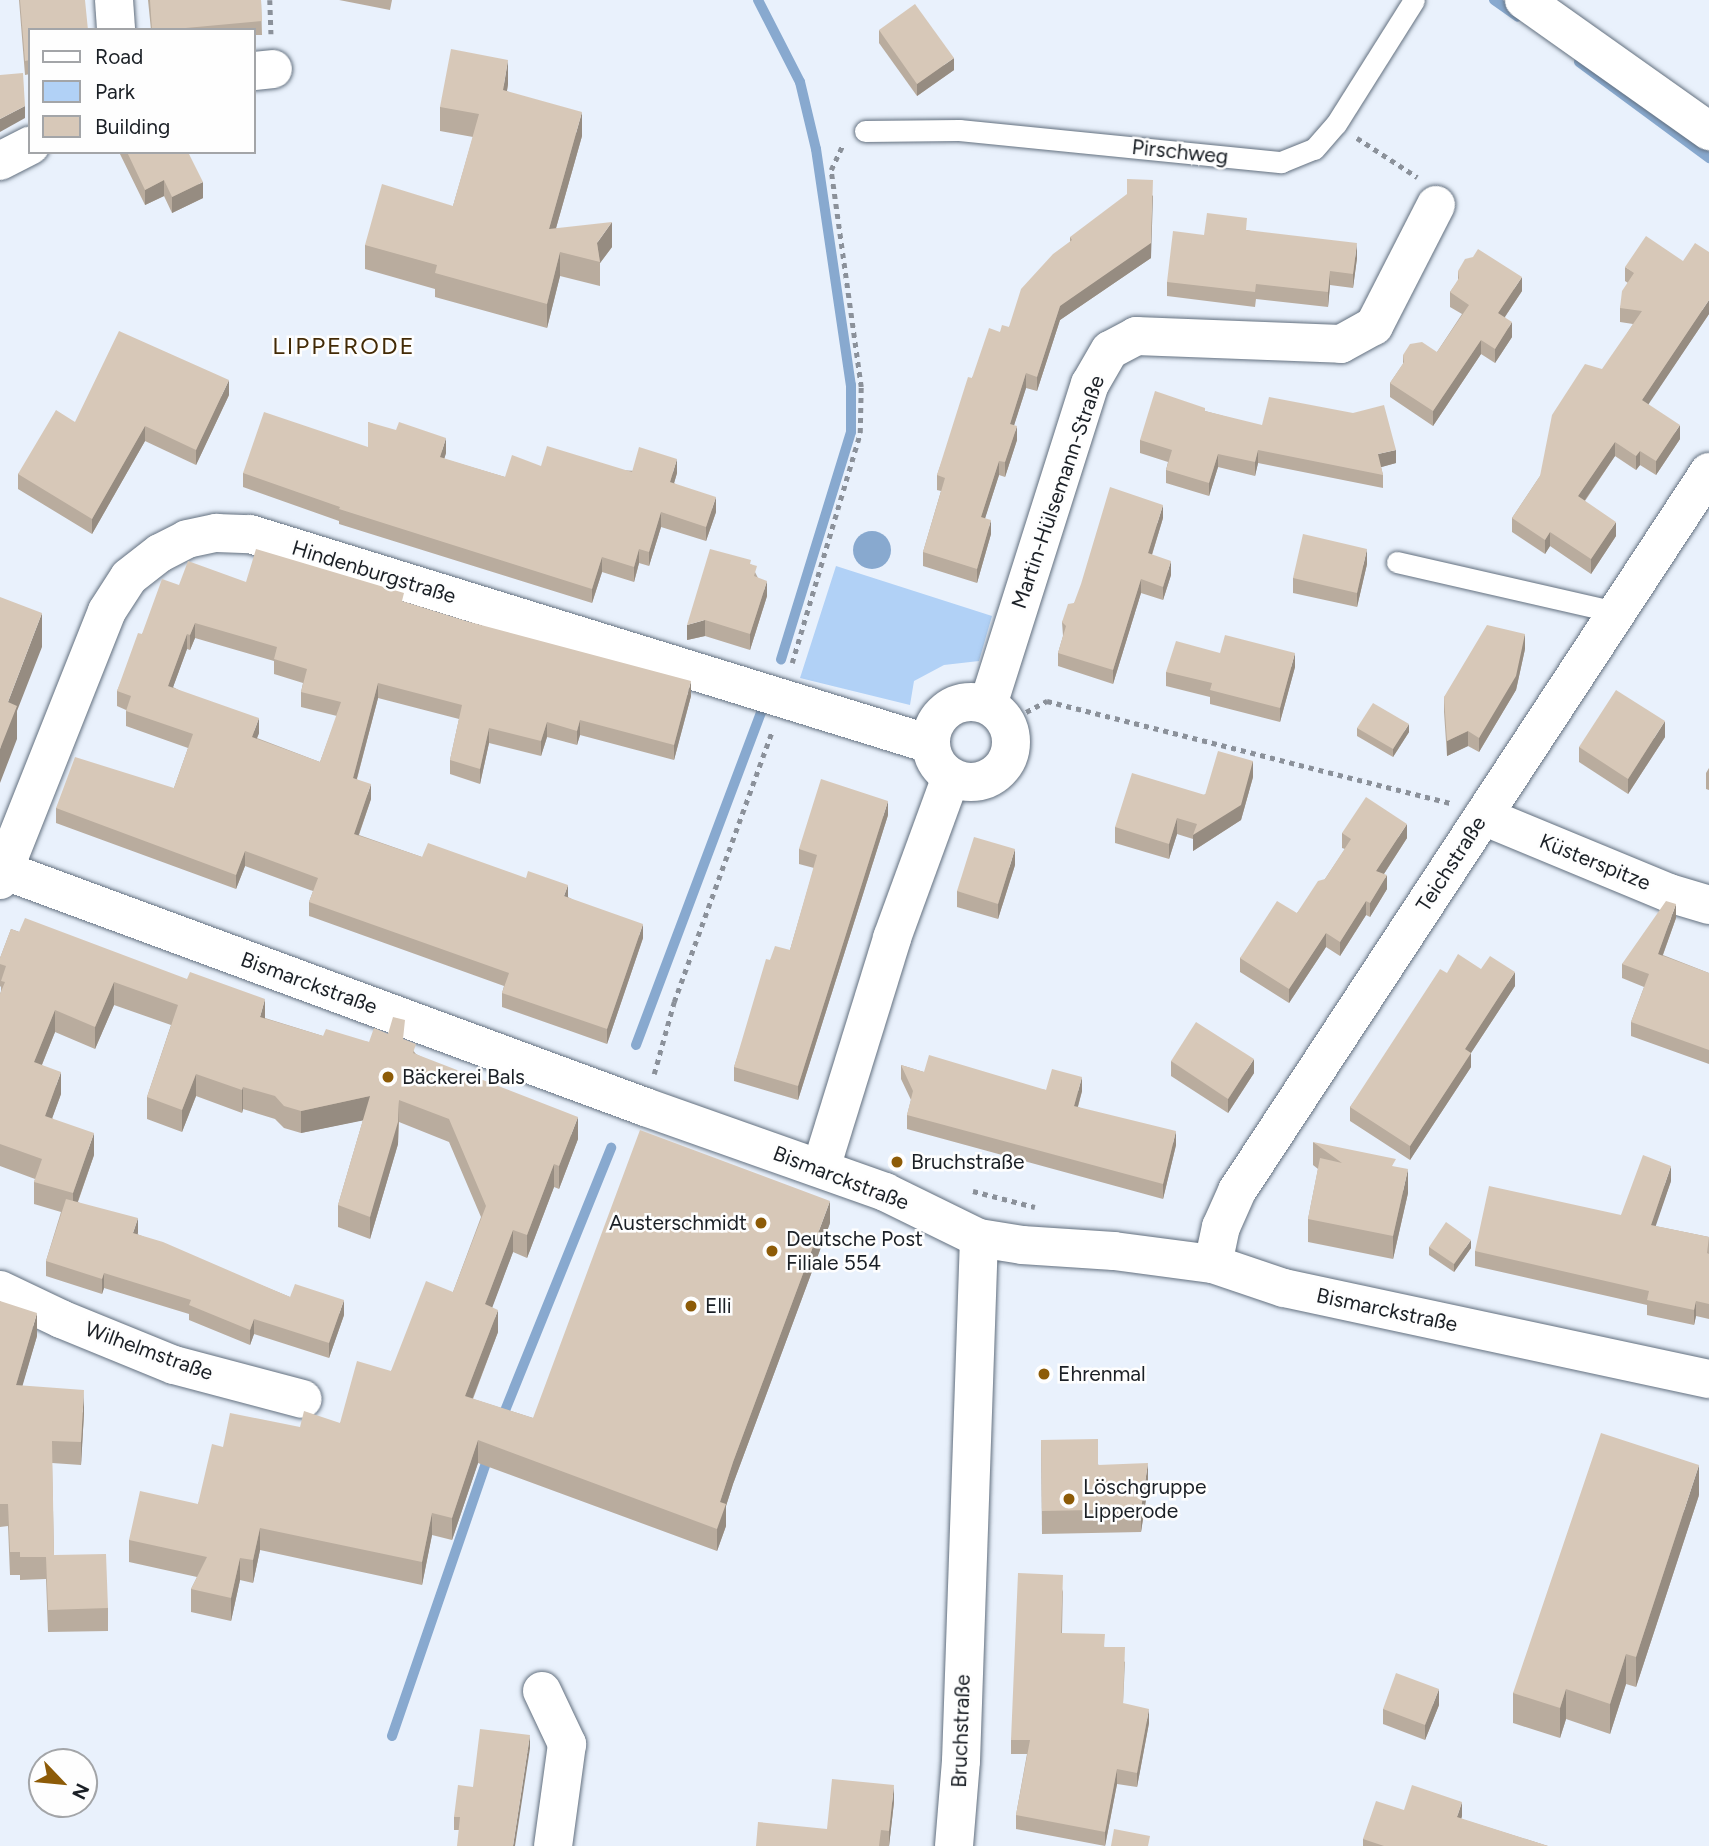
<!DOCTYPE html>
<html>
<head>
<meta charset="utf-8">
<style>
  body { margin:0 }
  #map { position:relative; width:1709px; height:1846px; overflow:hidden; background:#e9f1fc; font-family:Figtree,sans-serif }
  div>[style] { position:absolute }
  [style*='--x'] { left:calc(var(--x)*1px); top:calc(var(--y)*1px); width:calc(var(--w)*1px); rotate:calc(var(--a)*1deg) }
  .green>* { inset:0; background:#b1d1f6 }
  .water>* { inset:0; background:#88a9cf }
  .round { border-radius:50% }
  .stream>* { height:10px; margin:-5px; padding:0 5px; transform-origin:5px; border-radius:5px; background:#88a9cf }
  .path>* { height:4.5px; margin-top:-2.25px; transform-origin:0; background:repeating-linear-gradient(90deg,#8b919a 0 5px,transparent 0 10px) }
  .roads { filter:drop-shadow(0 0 2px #63707f) drop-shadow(0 0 2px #63707f) }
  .service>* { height:21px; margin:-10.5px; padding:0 10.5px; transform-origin:10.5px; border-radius:10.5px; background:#fff }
  .minor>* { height:38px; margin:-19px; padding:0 19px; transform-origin:19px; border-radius:19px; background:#fff }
  .minor>.ring { margin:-19px; padding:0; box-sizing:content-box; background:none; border:38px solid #fff; border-radius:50% }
  .secondary>* { height:38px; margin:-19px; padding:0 19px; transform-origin:19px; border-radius:19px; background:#fff }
  .wall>* { inset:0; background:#b9ac9e }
  .shaded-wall>* { inset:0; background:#968c81 }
  .building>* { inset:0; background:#d7c8b8 }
  .dots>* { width:19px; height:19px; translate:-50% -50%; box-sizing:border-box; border:4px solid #fefefe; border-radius:50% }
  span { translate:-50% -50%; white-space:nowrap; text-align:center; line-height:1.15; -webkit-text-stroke:5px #fefefe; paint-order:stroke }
  .street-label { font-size:21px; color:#1b2026 }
  .poi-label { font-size:21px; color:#1b2026 }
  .left { translate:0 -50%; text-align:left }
  .right { translate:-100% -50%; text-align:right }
  .quarter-label { font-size:24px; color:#422a06; letter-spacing:2px }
  .legend { position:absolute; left:28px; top:28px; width:228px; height:126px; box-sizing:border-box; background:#fefefe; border:2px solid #a3a5a8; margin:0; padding:9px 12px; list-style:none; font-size:21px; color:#1b2026 }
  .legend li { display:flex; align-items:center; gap:14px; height:35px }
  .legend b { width:35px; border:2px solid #a3a5a8 }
  .north { position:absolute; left:28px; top:1748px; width:70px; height:70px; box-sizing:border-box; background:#fefefe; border:2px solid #a3a5a8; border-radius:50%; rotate:116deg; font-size:19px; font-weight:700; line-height:28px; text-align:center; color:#1b2026 }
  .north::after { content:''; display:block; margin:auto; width:24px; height:32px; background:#8d5b07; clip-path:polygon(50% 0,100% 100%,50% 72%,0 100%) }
</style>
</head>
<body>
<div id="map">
  <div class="green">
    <div style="clip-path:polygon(836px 566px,992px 616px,979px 661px,944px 665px,914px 681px,910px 705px,800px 678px)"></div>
  </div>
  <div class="water">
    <div class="round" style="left:853px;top:531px;width:38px;height:38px"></div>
  </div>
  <div class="stream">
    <div style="--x:758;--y:0;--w:92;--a:62.9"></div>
    <div style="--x:800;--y:82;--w:69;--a:76.6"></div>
    <div style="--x:816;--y:149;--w:239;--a:81.6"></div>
    <div style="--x:851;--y:385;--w:47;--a:90"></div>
    <div style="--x:851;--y:432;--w:238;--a:107.1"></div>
    <div style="--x:1494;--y:0;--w:29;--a:35"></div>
    <div style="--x:1579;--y:62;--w:162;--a:36.4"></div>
    <div style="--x:636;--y:1045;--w:358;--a:-69.4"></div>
    <div style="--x:500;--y:1423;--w:297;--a:-68"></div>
    <div style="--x:392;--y:1736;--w:298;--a:-71"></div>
  </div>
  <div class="path">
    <div style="--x:270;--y:0;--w:34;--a:88"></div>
    <div style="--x:1357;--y:138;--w:72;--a:33"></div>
    <div style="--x:792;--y:663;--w:240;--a:-73.5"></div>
    <div style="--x:860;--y:433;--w:46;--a:-88.8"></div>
    <div style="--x:861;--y:387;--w:219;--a:-97.9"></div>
    <div style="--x:831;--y:170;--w:29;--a:-65"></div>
    <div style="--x:1026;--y:712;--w:24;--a:-28"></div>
    <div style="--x:1047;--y:701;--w:416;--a:14.2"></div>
    <div style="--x:654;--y:1074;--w:75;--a:-74.5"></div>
    <div style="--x:674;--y:1002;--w:288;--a:-70.1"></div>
    <div style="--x:973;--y:1191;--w:64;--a:14.5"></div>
  </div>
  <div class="roads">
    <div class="service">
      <div style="--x:865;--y:131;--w:94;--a:-0.6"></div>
      <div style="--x:959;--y:130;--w:324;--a:5.7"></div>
      <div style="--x:1281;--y:162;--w:35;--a:-22"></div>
      <div style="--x:1314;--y:149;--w:33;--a:-49"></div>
      <div style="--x:1336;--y:124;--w:146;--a:-57.8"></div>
      <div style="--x:1397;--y:562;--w:225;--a:12.9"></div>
    </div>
    <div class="minor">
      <div style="--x:114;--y:0;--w:30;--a:86"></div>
      <div style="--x:1524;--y:0;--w:227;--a:35.3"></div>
      <div style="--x:254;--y:71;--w:19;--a:-6"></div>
      <div style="--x:0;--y:161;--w:34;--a:-27"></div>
      <div class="ring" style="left:931px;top:702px;width:42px;height:42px"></div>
      <div style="--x:988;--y:705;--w:337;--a:-72.4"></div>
      <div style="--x:1090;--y:384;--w:39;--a:-60"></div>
      <div style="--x:1110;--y:350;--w:30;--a:-28"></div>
      <div style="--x:1136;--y:336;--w:205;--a:2.2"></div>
      <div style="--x:1341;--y:344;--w:38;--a:-29"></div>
      <div style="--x:1374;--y:326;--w:136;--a:-62.9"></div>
      <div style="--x:1483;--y:816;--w:201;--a:22.5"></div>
      <div style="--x:1669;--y:893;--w:42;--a:16.7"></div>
      <div style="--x:0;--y:880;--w:289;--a:-68.3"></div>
      <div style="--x:107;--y:611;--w:40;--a:-57.1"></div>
      <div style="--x:129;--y:577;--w:39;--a:-38"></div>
      <div style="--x:160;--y:553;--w:30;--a:-27"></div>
      <div style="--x:187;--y:539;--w:30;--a:-12"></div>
      <div style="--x:216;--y:533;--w:34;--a:2"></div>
      <div style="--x:250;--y:534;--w:712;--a:17.16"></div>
      <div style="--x:821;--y:1168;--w:241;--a:-72.8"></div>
      <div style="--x:892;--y:938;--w:171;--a:-69.9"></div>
      <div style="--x:1213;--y:1264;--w:38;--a:-78"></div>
      <div style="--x:1221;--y:1227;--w:39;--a:-66"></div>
      <div style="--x:1237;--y:1191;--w:860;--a:-56.72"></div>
      <div style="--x:0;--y:1290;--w:68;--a:25.4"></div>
      <div style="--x:61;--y:1319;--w:122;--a:22.2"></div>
      <div style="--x:174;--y:1365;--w:133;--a:14.8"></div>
      <div style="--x:542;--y:1691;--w:59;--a:64.7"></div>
      <div style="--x:567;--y:1744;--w:103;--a:97.8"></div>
      <div style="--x:954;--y:1846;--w:85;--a:-85.3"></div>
      <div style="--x:961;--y:1761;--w:523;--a:-88.03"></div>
    </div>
    <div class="secondary">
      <div style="--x:0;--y:869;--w:688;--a:20.25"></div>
      <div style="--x:645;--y:1107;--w:255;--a:19.5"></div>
      <div style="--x:885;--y:1192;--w:105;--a:26.1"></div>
      <div style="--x:979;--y:1238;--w:44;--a:9.2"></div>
      <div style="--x:1022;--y:1245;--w:92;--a:3.7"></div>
      <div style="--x:1114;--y:1251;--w:100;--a:7.5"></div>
      <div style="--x:1213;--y:1264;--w:75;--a:18.7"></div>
      <div style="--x:1284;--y:1288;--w:435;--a:12.1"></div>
    </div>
  </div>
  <div class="wall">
    <div style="clip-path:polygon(19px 0,85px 0,30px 30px,30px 74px,25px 75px)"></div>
    <div style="clip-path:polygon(148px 0,261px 0,262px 35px,254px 35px,254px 30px,151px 30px)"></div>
    <div style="clip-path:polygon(339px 0,392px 0,390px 10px)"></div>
    <div style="clip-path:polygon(879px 30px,954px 70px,917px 96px,879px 43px)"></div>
    <div style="clip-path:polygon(508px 84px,507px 91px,582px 136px,556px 228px,612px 247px,600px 263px,600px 286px,560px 276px,547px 328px,435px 297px,435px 289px,365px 269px,365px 245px,453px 206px,473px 137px,440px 131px,440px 107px)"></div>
    <div style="clip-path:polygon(119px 152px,188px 152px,203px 198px,172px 213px,164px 196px,145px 205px)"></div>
    <div style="clip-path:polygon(1247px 230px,1357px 258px,1353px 288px,1330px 285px,1328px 307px,1256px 299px,1255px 307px,1167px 296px,1167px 282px,1204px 235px)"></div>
    <div style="clip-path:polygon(1070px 237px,1151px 258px,1060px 320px,1037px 391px,1026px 388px,1014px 425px,1017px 440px,1005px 477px,999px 475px,985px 518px,991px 534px,977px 583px,923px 566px,923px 552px,941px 491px,937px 490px,937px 475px,972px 378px,1000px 332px,1009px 327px,1070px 242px)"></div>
    <div style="clip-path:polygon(1625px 267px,1709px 314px,1648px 404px,1680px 439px,1656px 475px,1640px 465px,1636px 470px,1615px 456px,1585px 501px,1616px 536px,1591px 574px,1550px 546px,1545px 554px,1512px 532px,1512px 518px,1540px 476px,1633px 324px,1620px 322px,1620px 308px,1628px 283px,1625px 281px)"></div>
    <div style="clip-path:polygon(1458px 271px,1522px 291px,1505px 317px,1512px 337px,1495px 363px,1481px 354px,1433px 426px,1390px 397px,1390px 383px,1403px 364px,1403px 355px,1437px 352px,1462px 314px,1450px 307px,1450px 292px,1458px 281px)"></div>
    <div style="clip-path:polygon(229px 395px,196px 465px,145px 441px,92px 534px,18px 489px,18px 474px,75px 422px)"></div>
    <div style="clip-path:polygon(1205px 411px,1396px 463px,1381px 467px,1383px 475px,1383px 488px,1258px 463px,1255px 476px,1218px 467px,1209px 496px,1166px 483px,1166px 470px,1168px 462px,1140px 453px,1140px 440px)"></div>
    <div style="clip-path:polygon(368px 422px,446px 453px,444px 459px,505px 477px,541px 466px,677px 473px,674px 483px,716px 512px,706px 541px,661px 527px,649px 566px,639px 563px,634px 582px,602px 572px,592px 603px,339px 524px,339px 521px,243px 487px,243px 473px,368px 447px)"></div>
    <div style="clip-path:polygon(1163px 518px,1152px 555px,1171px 575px,1163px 600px,1141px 593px,1113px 684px,1058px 666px,1058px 653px,1063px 636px,1062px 622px,1074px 603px)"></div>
    <div style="clip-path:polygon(751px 564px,767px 596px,750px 650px,705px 636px,687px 640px)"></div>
    <div style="clip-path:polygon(1367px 564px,1357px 607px,1293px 593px,1293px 578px)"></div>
    <div style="clip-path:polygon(evenodd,246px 582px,404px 602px,691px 696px,674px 760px,580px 735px,577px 745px,547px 737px,541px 756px,489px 743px,480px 784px,450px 774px,450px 760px,459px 719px,378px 698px,357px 779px,371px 799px,359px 835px,422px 857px,568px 897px,643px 938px,607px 1044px,502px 1007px,502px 993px,504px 986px,309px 916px,309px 902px,313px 891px,245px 866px,236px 889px,56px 823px,56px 808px,174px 788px,188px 748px,126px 726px,126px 710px,117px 706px,117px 691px,142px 634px,179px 585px,246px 582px,195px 638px,274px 661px,274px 674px,303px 683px,301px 692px,301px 707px,337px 716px,320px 762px,257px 738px,259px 733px,173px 687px,187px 649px,190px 650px,195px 638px)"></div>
    <div style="clip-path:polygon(1525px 649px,1516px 690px,1479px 752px,1468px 746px,1447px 756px,1444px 712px,1444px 697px)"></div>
    <div style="clip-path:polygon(1295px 667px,1280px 722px,1210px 704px,1210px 697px,1166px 686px,1166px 672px)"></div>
    <div style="clip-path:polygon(1357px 728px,1409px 732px,1393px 757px,1357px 736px)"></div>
    <div style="clip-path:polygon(1665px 737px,1628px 794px,1579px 762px,1579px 747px)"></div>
    <div style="clip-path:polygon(1709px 768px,1709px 790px,1706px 789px,1706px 773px)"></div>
    <div style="clip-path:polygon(1253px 777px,1241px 820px,1193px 851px,1193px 839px,1177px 834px,1169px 859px,1115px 843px,1115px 827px)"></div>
    <div style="clip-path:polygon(888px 815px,798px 1100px,734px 1081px,734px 1067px,770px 960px,790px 950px,814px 868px,799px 864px,799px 849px)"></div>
    <div style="clip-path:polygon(1342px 833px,1407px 838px,1384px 874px,1387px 889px,1370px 917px,1366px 915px,1340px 956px,1326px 947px,1289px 1003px,1240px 972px,1240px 958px,1297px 913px,1325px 879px,1345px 849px,1342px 848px)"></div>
    <div style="clip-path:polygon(1015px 865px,998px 919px,957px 907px,957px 891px)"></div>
    <div style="clip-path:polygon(1676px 918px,1663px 955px,1709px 973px,1709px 1064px,1631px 1036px,1631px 1022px,1644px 987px,1622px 978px,1622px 964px)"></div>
    <div style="clip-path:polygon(11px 929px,265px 1018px,323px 1036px,369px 1042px,405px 1040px,416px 1054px,578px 1139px,559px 1189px,554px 1187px,527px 1258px,513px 1252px,492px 1307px,498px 1332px,473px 1399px,533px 1418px,830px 1223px,733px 1484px,726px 1506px,726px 1526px,717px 1551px,478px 1463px,452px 1540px,432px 1535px,422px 1585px,260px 1550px,253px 1583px,240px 1580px,231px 1621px,191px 1612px,191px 1589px,197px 1577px,129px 1562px,129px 1540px,198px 1504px,223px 1447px,300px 1427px,340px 1423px,391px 1371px,453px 1292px,481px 1217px,449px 1142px,399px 1122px,398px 1144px,370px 1239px,338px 1227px,338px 1205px,363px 1120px,301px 1133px,284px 1128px,275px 1119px,243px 1109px,242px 1113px,196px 1096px,182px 1132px,147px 1119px,147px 1097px,171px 1025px,114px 1005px,95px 1049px,55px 1032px,42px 1065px,61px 1094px,52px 1118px,94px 1155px,78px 1202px,137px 1234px,290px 1297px,344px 1315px,329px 1358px,254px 1334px,250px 1345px,189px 1320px,189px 1314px,104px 1288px,102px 1294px,46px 1276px,46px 1261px,61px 1212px,34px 1204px,34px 1182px,35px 1179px,0 1166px,0 994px,1px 991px,1px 987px,0 986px,0 958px)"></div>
    <div style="clip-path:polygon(1481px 969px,1515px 986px,1471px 1053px,1471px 1067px,1410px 1160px,1350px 1121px,1350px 1107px,1447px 973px)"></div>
    <div style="clip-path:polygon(1171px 1061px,1254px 1073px,1228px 1113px,1171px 1076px)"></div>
    <div style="clip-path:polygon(901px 1065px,924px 1072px,1046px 1090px,1082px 1091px,1078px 1107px,1176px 1145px,1163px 1199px,907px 1129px,907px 1115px,911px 1100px,901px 1079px)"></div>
    <div style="clip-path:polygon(1313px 1142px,1408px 1193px,1393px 1259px,1308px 1242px,1308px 1219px,1318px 1169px,1313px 1165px)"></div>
    <div style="clip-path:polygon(1671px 1181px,1655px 1226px,1709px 1237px,1709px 1319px,1696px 1316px,1694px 1325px,1647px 1315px,1647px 1305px,1475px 1266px,1475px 1251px,1621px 1215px)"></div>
    <div style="clip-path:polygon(1429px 1247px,1471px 1248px,1454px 1272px,1429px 1255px)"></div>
    <div style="clip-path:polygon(0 1301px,37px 1336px,22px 1386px,84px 1413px,81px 1465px,52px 1463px,54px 1555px,108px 1608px,108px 1631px,48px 1632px,46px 1579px,20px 1580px,20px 1575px,10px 1575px,8px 1526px,0 1527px)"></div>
    <div style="clip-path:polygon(1041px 1440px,1148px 1486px,1141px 1532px,1042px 1534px)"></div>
    <div style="clip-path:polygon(1699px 1495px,1636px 1687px,1626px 1684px,1610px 1734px,1566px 1719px,1560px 1738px,1513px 1723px,1513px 1693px)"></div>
    <div style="clip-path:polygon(1063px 1589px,1062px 1633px,1105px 1647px,1125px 1662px,1123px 1704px,1149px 1723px,1137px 1787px,1117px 1784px,1105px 1846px,1016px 1829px,1016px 1815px,1027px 1754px,1011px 1754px,1011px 1740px)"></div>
    <div style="clip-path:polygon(1439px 1705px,1425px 1740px,1383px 1724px,1383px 1709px)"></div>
    <div style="clip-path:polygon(530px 1748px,459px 1830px,454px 1830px,454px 1817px,473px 1787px)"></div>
    <div style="clip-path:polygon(894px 1802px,889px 1846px,756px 1846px,827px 1829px)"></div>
    <div style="clip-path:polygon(1404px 1810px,1462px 1816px,1461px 1819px,1548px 1846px,1363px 1846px,1363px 1839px)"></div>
  </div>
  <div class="shaded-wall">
    <div style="clip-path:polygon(954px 58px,954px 70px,917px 96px,917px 84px)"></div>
    <div style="clip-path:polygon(508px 60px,508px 84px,503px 114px,503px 90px)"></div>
    <div style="clip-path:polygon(25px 106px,25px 118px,0 132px,0 119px)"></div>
    <div style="clip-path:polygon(582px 112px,582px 136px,549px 253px,549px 229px)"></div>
    <div style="clip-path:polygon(164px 180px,164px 196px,145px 205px,145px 190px)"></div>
    <div style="clip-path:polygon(203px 182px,203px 198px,172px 213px,172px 197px)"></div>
    <div style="clip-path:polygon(1153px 195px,1151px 258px,1060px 320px,1037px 391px,1037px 377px,1060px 306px)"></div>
    <div style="clip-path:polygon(612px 222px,612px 247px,600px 263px,597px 243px)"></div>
    <div style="clip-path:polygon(1357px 243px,1357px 258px,1353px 288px,1353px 274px)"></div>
    <div style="clip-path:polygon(560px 252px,560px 276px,547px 328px,547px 304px)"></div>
    <div style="clip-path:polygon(1330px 271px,1330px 285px,1328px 307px,1328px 292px)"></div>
    <div style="clip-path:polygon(1522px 277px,1522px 291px,1498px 327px,1498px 313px)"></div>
    <div style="clip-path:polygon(1709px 300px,1709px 314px,1642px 414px,1642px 400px)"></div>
    <div style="clip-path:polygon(1512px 322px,1512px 337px,1495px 363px,1495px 349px)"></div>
    <div style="clip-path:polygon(1481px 340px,1481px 354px,1433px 426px,1433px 411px)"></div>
    <div style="clip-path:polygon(1026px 373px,1026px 388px,1010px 438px,1010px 424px)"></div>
    <div style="clip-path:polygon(229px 380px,229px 395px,196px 465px,196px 450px)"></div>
    <div style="clip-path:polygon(1680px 425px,1680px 439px,1656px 475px,1656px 461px)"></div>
    <div style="clip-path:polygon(145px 426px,145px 441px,92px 534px,92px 519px)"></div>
    <div style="clip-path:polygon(1017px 426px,1017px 440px,1005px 477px,1005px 462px)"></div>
    <div style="clip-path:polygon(446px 438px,446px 453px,440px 472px,440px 457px)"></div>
    <div style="clip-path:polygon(1615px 442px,1615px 456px,1578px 510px,1578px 496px)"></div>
    <div style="clip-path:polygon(1258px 450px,1258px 463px,1255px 476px,1255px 462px)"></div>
    <div style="clip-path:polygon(1396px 450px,1396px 463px,1378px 468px,1378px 454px)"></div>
    <div style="clip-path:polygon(1640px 451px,1640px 465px,1636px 470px,1636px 456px)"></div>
    <div style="clip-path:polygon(1218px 454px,1218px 467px,1209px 496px,1209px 483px)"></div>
    <div style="clip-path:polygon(677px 459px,677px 473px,670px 497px,670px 482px)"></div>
    <div style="clip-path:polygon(999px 461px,999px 475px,981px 531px,981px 517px)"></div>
    <div style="clip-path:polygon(716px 497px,716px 512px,706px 541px,706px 527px)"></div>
    <div style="clip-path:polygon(1163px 505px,1163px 518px,1148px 567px,1148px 553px)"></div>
    <div style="clip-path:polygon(661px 512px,661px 527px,649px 566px,649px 552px)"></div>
    <div style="clip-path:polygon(991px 520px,991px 534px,977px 583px,977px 569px)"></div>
    <div style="clip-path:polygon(1616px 522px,1616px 536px,1591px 574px,1591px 559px)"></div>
    <div style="clip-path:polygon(1550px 532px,1550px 546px,1545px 554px,1545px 540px)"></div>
    <div style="clip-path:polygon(639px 549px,639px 563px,634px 582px,634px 567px)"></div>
    <div style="clip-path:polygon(1367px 549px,1367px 564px,1357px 607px,1357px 593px)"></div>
    <div style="clip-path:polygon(602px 557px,602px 572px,592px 603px,592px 589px)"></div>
    <div style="clip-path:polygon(1171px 561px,1171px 575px,1163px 600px,1163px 587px)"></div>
    <div style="clip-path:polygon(1141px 579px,1141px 593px,1113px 684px,1113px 670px)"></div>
    <div style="clip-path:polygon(767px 581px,767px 596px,750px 650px,750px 634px)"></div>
    <div style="clip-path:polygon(42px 613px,42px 647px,17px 711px,17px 739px,0 783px,0 749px,8px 702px)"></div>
    <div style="clip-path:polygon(705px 620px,705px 636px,687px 640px,687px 625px)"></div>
    <div style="clip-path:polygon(195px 623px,195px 638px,190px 650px,190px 635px)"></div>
    <div style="clip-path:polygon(187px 634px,187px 649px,168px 701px,168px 686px)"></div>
    <div style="clip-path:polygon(1525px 634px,1525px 649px,1516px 690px,1479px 752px,1479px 738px)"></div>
    <div style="clip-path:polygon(1295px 653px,1295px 667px,1280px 722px,1280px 708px)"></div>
    <div style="clip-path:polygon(691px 681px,691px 696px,674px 760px,674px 745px)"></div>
    <div style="clip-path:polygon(378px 683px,378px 698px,353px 793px,353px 778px)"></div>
    <div style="clip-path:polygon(259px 718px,259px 733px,252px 751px,252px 737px)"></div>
    <div style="clip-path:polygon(580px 720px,580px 735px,577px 745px,577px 731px)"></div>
    <div style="clip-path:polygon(1665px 721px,1665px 737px,1628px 794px,1628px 779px)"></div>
    <div style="clip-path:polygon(547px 722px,547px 737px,541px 756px,541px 741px)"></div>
    <div style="clip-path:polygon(1409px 724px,1409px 732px,1393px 757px,1393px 749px)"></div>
    <div style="clip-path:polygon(489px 728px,489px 743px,480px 784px,480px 769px)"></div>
    <div style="clip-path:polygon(1468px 731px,1468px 746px,1447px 756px,1447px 741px)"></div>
    <div style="clip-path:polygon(1253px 761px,1253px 777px,1241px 820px,1193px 851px,1193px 835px)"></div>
    <div style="clip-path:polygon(371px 784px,371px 799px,354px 848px,354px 834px)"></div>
    <div style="clip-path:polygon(888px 801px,888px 815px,798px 1100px,798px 1086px)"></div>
    <div style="clip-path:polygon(1177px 818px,1177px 834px,1169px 859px,1169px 844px)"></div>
    <div style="clip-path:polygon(1407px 824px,1407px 838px,1376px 886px,1376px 871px)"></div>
    <div style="clip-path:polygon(1015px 849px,1015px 865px,998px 919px,998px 904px)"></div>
    <div style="clip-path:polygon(245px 851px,245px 866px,236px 889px,236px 875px)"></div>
    <div style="clip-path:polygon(1387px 875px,1387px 889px,1370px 917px,1370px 903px)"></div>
    <div style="clip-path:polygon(568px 885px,568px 900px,564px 896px)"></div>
    <div style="clip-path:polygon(1366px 901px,1366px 915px,1340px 956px,1340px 942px)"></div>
    <div style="clip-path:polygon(1676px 904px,1676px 918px,1658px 968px,1658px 954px)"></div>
    <div style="clip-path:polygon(643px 924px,643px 938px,607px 1044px,607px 1029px)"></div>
    <div style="clip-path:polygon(1326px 933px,1326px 947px,1289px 1003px,1289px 989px)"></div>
    <div style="clip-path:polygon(1515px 972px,1515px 986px,1465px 1062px,1465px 1049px)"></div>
    <div style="clip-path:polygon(114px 982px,114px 1005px,95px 1049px,95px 1027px)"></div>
    <div style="clip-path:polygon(265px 999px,265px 1021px,260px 1017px)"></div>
    <div style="clip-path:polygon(55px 1010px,55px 1032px,34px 1084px,34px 1062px)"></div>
    <div style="clip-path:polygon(1471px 1053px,1471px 1067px,1410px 1160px,1410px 1146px)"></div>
    <div style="clip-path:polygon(1254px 1059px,1254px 1073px,1228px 1113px,1228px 1099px)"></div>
    <div style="clip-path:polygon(61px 1072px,61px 1094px,45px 1138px,45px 1116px)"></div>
    <div style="clip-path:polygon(196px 1074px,196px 1096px,182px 1132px,182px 1110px)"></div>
    <div style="clip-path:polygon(1082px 1077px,1082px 1091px,1074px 1120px,1074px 1106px)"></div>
    <div style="clip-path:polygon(243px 1087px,243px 1109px,242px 1113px,242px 1090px)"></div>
    <div style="clip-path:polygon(370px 1096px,370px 1119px,301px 1133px,301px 1111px)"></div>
    <div style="clip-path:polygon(399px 1100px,398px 1144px,370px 1239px,370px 1217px)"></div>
    <div style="clip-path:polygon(578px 1117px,578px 1139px,559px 1189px,559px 1166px)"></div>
    <div style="clip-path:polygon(1176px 1131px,1176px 1145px,1163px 1199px,1163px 1184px)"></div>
    <div style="clip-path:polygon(94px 1133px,94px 1155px,73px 1215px,73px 1193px)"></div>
    <div style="clip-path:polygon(554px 1164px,554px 1187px,527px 1258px,527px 1235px)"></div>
    <div style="clip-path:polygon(1671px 1166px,1671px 1181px,1651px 1240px,1651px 1225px)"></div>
    <div style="clip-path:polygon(1408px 1169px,1408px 1193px,1393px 1259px,1393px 1236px)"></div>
    <div style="clip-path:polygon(830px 1201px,830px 1223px,733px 1484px,726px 1506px,726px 1526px,717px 1551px,717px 1529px,720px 1502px,733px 1462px)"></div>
    <div style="clip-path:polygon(138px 1218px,138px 1233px,133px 1248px,133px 1233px)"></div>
    <div style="clip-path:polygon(513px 1230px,513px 1252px,485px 1327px,485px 1304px)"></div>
    <div style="clip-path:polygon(1471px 1240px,1471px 1248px,1454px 1272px,1454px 1264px)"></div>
    <div style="clip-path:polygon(104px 1273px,104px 1288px,102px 1294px,102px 1279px)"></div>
    <div style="clip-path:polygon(344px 1300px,344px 1315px,329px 1358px,329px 1343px)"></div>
    <div style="clip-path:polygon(1696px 1301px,1696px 1316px,1694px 1325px,1694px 1310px)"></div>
    <div style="clip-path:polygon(498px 1310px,498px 1332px,465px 1418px,465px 1396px)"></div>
    <div style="clip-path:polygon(37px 1313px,37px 1336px,16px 1408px,16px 1385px)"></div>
    <div style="clip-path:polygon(254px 1319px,254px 1334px,250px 1345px,250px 1330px)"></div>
    <div style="clip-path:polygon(84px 1390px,84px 1413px,81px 1465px,81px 1442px)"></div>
    <div style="clip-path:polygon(478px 1440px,478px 1463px,452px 1540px,452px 1518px)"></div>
    <div style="clip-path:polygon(1148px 1463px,1148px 1486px,1141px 1532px,1141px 1509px)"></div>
    <div style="clip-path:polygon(1699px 1465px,1699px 1495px,1636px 1687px,1636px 1657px)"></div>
    <div style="clip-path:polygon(432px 1513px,432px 1535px,422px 1585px,422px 1562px)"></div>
    <div style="clip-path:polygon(260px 1528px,260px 1550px,253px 1583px,253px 1560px)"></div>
    <div style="clip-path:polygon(240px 1558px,240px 1580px,231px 1621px,231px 1598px)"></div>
    <div style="clip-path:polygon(1626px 1654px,1626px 1684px,1610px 1734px,1610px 1704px)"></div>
    <div style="clip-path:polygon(1439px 1689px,1439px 1705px,1425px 1740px,1425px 1725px)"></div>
    <div style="clip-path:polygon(1566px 1689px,1566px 1719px,1560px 1738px,1560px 1708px)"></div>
    <div style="clip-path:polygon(1149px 1709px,1149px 1723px,1137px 1787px,1137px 1773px)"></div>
    <div style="clip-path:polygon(530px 1735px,530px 1748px,515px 1846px,513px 1846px)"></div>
    <div style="clip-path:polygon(1117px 1769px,1117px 1784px,1105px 1846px,1105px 1832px)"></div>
    <div style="clip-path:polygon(894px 1785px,894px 1802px,889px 1846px,889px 1831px)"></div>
    <div style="clip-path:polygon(1462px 1802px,1462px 1816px,1457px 1832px,1457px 1817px)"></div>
  </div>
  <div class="building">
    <div style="clip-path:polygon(20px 0,85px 0,88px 30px,30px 30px,30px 60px,25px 61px)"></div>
    <div style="clip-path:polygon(150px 0,261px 0,262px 21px,164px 30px,152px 30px)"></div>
    <div style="clip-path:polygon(915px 4px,954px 58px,917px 84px,879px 30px)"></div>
    <div style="clip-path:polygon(451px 49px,508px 60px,503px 90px,582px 112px,549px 229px,612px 222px,597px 243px,600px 262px,560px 252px,547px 304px,435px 273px,437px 265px,365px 245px,382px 184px,453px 206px,479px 114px,440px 107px)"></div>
    <div style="clip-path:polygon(23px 73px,25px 106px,0 119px,0 75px)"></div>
    <div style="clip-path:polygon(127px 152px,188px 152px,203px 182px,172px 197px,164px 180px,145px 190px)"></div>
    <div style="clip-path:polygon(1127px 179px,1153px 180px,1151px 243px,1060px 306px,1037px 377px,1026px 373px,1010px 424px,1017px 426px,1005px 462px,999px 461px,981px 517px,991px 520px,977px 569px,923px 552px,945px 478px,937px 475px,968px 377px,972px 378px,989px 328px,1000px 332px,1002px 325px,1009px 327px,1021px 289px,1053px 254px,1072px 240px,1070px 237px,1127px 194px)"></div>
    <div style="clip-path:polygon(1207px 213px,1247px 218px,1246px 230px,1357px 243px,1353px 274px,1330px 271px,1328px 292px,1256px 284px,1255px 292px,1167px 282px,1173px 231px,1204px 235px)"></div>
    <div style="clip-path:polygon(1646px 236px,1683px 261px,1695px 243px,1709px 252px,1709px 300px,1642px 400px,1680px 425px,1656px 461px,1640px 451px,1636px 456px,1615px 442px,1578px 496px,1616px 522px,1591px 559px,1550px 532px,1545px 540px,1512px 518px,1540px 476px,1552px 415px,1585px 364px,1602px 369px,1642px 311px,1620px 308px,1622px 291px,1634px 273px,1625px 267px)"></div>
    <div style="clip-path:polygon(1478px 249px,1522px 277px,1498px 313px,1512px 322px,1495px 349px,1481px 340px,1433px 411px,1390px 383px,1404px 362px,1403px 355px,1410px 344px,1422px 342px,1437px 352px,1469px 305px,1450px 292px,1459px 278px,1458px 271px,1465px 259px,1473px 257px)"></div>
    <div style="clip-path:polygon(119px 331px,229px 380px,196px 450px,145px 426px,92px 519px,18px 474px,56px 410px,75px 422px)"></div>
    <div style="clip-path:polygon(1155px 391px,1205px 408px,1205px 411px,1262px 425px,1269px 397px,1353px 413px,1384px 405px,1396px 450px,1378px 454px,1383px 475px,1258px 450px,1255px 462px,1218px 454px,1209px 483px,1166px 470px,1172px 450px,1140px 440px)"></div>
    <div style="clip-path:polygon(264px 412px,368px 447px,368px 422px,396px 430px,399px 422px,446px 438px,440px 457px,505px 477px,512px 455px,541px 466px,547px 446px,632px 472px,639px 447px,677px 459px,670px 482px,716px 497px,706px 527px,661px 512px,649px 552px,639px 549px,634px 567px,602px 557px,592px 589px,339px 509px,340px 507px,243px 473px)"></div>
    <div style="clip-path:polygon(1110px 487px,1163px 505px,1148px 553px,1171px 561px,1163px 587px,1141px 579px,1113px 670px,1058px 653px,1066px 626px,1062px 622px,1068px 604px,1074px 603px,1081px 584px)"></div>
    <div style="clip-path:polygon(1303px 534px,1367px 549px,1357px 593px,1293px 578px)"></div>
    <div style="clip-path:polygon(evenodd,256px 549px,404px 593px,402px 601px,466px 621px,691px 681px,674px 745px,580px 720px,577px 731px,547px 722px,541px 741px,489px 728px,480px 769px,450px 760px,462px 705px,378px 683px,353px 778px,371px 784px,354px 834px,422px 857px,428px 843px,526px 878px,528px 871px,568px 885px,564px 896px,643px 924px,607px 1029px,502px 993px,509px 973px,309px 902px,318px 878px,245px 851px,236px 875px,56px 808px,75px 757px,174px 788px,193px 734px,126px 711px,131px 696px,117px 691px,138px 633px,142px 634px,162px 579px,179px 585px,188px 561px,246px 582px,256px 549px,195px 623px,277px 647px,274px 659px,307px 669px,301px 692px,341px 702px,320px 762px,252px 737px,259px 718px,168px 686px,187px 634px,190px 635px,195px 623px)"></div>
    <div style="clip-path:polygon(710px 549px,751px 560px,750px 564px,757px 566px,754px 576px,767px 581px,750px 634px,705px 620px,687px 625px)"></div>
    <div style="clip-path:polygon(0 597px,42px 613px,8px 702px,17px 706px,0 749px)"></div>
    <div style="clip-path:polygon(1487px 625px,1525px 634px,1516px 676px,1479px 738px,1468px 731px,1447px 741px,1444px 697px)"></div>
    <div style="clip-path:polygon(1225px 635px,1295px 653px,1280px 708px,1210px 690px,1212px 683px,1166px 672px,1176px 641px,1220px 653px)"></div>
    <div style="clip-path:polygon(1616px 690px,1665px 721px,1628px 779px,1579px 747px)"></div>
    <div style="clip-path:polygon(1373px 703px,1409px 724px,1393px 749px,1357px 728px)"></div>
    <div style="clip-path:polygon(1218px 751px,1253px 761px,1241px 805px,1193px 835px,1197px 824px,1177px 818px,1169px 844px,1115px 827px,1132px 773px,1205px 795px)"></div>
    <div style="clip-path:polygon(821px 779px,888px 801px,798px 1086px,734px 1067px,766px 959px,770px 960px,775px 946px,790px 950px,817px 855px,799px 849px)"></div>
    <div style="clip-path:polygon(1366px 797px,1407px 824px,1376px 871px,1387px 875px,1370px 903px,1366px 901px,1340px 942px,1326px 933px,1289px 989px,1240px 958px,1277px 901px,1297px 913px,1318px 881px,1325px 879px,1351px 839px,1342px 833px)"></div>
    <div style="clip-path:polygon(974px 837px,1015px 849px,998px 904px,957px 891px)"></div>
    <div style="clip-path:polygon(1666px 901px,1676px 904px,1658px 954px,1709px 973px,1709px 1050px,1631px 1022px,1649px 974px,1622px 964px)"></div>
    <div style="clip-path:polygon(25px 918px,187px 979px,190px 972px,265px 999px,260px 1017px,323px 1036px,326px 1029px,369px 1042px,374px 1028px,388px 1034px,393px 1017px,405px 1020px,403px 1039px,416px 1044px,413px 1053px,578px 1117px,559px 1166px,554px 1164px,527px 1235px,513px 1230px,485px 1304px,498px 1310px,465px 1396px,533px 1418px,640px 1130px,830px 1201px,733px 1462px,720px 1502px,726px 1504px,717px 1529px,478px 1440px,452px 1518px,432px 1513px,422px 1562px,260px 1528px,253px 1560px,240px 1558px,231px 1598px,191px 1589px,207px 1557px,129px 1540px,140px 1491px,198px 1504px,212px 1444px,223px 1447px,230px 1413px,300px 1427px,304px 1411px,340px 1423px,357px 1361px,391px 1371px,426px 1281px,453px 1292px,486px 1206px,449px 1119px,399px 1100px,398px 1122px,370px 1217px,338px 1205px,370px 1096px,301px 1111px,284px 1106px,275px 1096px,243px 1087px,242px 1090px,196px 1074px,182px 1110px,147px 1097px,178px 1005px,114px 982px,95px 1027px,55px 1010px,34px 1062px,61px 1072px,45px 1116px,94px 1133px,73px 1193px,34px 1182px,42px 1159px,0 1144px,0 994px,5px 982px,1px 981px,6px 966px,0 964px,0 958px,11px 929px,19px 932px)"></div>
    <div style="clip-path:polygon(1458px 954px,1481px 969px,1490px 956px,1515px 972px,1465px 1049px,1471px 1053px,1410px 1146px,1350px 1107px,1440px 969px,1447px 973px)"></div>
    <div style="clip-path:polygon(1196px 1022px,1254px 1059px,1228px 1099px,1171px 1061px)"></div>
    <div style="clip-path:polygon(929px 1055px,1046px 1090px,1052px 1069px,1082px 1077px,1074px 1106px,1176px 1131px,1163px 1184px,907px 1115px,913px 1091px,901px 1065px,924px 1072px)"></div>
    <div style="clip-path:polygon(1313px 1142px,1396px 1159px,1392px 1166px,1408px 1169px,1393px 1236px,1308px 1219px,1320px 1158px,1342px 1163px)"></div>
    <div style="clip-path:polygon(1643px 1155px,1671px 1166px,1651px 1225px,1709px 1237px,1707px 1253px,1709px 1254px,1709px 1304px,1696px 1301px,1694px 1310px,1647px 1300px,1649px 1291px,1475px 1251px,1489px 1186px,1621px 1215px)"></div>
    <div style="clip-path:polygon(66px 1199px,138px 1218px,133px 1233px,163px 1242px,290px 1297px,295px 1284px,344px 1300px,329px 1343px,254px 1319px,250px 1330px,189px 1305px,191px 1300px,104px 1273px,102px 1279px,46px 1261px)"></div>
    <div style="clip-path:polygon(1446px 1222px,1471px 1240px,1454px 1264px,1429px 1247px)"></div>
    <div style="clip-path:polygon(0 1301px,37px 1313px,16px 1385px,84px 1390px,81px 1442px,52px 1441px,54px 1555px,106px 1554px,108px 1608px,48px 1610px,46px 1557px,20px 1557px,20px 1552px,10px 1552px,8px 1504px,0 1504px)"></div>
    <div style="clip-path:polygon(1601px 1433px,1699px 1465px,1636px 1657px,1626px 1654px,1610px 1704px,1566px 1689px,1560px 1708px,1513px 1693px)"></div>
    <div style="clip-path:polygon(1098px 1439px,1098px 1465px,1148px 1463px,1141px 1509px,1042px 1511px,1041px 1440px)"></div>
    <div style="clip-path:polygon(1018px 1573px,1063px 1575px,1061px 1633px,1105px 1634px,1104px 1647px,1125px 1647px,1123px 1703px,1149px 1709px,1137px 1773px,1117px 1769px,1105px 1832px,1016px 1815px,1030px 1740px,1011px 1740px)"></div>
    <div style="clip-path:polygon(1396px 1673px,1439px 1689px,1425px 1725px,1383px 1709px)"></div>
    <div style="clip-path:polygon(480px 1729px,530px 1735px,513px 1846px,457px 1846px,460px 1817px,454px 1817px,458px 1785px,473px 1787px)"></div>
    <div style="clip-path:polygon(832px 1779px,894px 1785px,889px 1831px,881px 1830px,879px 1846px,756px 1846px,758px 1822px,827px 1829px)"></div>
    <div style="clip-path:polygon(1412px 1785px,1462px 1802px,1457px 1817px,1548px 1846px,1384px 1846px,1363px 1839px,1376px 1801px,1404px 1810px)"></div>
    <div style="clip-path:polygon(1114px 1829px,1150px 1836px,1148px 1846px,1111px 1846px)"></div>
  </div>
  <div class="dots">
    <div style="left:388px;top:1077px;background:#8d5b07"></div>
    <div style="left:897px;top:1162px;background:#8d5b07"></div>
    <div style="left:761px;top:1223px;background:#8d5b07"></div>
    <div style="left:772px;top:1251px;background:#8d5b07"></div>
    <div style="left:691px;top:1306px;background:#8d5b07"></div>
    <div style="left:1044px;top:1374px;background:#8d5b07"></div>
    <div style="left:1069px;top:1499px;background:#8d5b07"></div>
  </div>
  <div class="street-label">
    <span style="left:1180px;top:152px;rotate:6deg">Pirschweg</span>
    <span style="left:1058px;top:492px;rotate:-71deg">Martin-Hülsemann-Straße</span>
    <span style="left:374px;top:572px;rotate:17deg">Hindenburgstraße</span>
    <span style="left:1595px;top:862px;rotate:22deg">Küsterspitze</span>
    <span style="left:1451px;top:864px;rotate:-57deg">Teichstraße</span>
    <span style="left:309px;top:983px;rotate:20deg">Bismarckstraße</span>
    <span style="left:841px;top:1178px;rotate:21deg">Bismarckstraße</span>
    <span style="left:1387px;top:1310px;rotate:12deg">Bismarckstraße</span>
    <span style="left:149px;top:1351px;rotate:20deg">Wilhelmstraße</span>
    <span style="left:961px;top:1731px;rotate:-88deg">Bruchstraße</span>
  </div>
  <div class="poi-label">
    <span class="left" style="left:402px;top:1077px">Bäckerei Bals</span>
    <span class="left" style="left:911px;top:1162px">Bruchstraße</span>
    <span class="right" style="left:747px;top:1223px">Austerschmidt</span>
    <span class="left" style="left:786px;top:1251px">Deutsche Post<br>Filiale 554</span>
    <span class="left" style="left:705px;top:1306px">Elli</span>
    <span class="left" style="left:1058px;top:1374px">Ehrenmal</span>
    <span class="left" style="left:1083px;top:1499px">Löschgruppe<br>Lipperode</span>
  </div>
  <div class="quarter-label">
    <span style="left:344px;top:346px">LIPPERODE</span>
  </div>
  <ul class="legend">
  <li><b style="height:9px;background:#fff"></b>Road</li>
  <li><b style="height:19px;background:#b1d1f6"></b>Park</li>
  <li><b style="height:19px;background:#d7c8b8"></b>Building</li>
  </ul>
  <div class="north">N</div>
</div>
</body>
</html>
